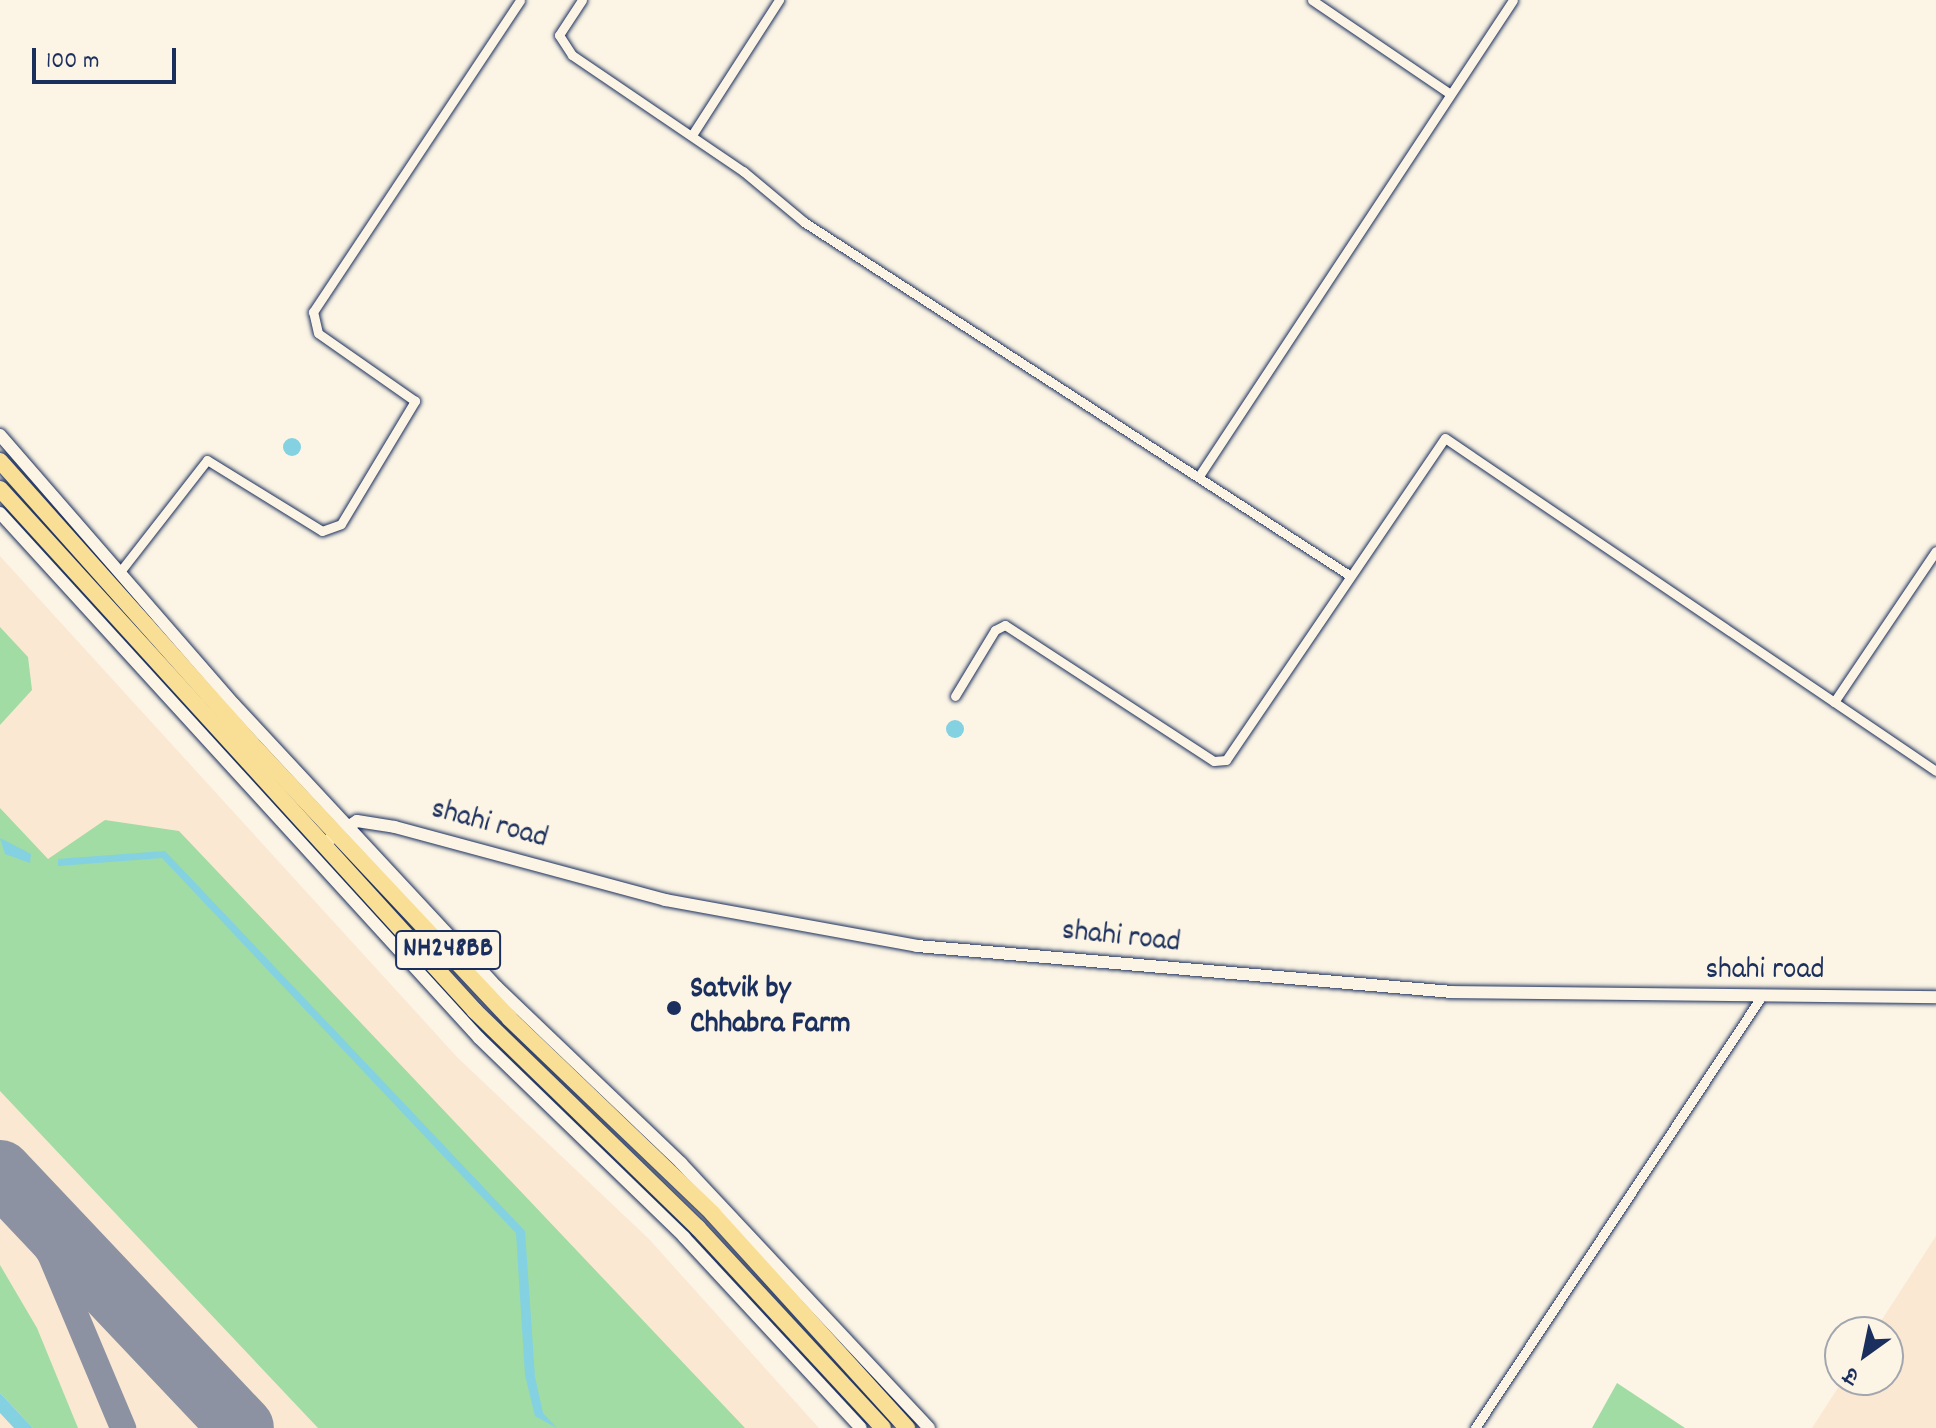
<!DOCTYPE html>
<html>
<head>
<meta charset="utf-8">
<style>
  body { margin:0 }
  #map { position:relative; width:1936px; height:1428px; overflow:hidden; background:#fcf5e5; font-family:Dekko,"Playpen Sans Deva",sans-serif }
  div>[style] { position:absolute }
  [style*='--x'] { left:calc(var(--x)*1px); top:calc(var(--y)*1px); width:calc(var(--w)*1px); rotate:calc(var(--a)*1deg) }
  .built>* { inset:0; background:#fae8d2 }
  .green>* { inset:0; background:#a0dca3 }
  .water>* { inset:0; background:#83d1e1 }
  .round { border-radius:50% }
  .taxiway>* { height:26px; margin:-13px; padding:0 13px; transform-origin:13px; border-radius:13px; background:#8c92a2 }
  .runway>* { height:64px; margin:-32px; padding:0 32px; transform-origin:32px; border-radius:32px; background:#8c92a2 }
  .highway-tunnel>* { height:16px; margin-top:-8px; transform-origin:0; background:repeating-linear-gradient(90deg,#cfcdca 0 16px,transparent 0 24px) }
  .roads { filter:drop-shadow(0 0 2px #1b2f5e) drop-shadow(0 0 2px #1b2f5e) }
  .street>* { height:9px; margin:-4.5px; padding:0 4.5px; transform-origin:4.5px; border-radius:4.5px; background:#fcf5e5 }
  .secondary>* { height:12px; margin:-6px; padding:0 6px; transform-origin:6px; border-radius:6px; background:#fcf5e5 }
  .highway>* { height:16px; margin:-8px; padding:0 8px; transform-origin:8px; border-radius:8px; background:#f9df96 }
  .dots>* { width:22px; height:22px; translate:-50% -50%; box-sizing:border-box; border:4px solid #fcf5e5; border-radius:50% }
  span { translate:-50% -50%; white-space:nowrap; text-align:center; line-height:1.15; -webkit-text-stroke:6px #fcf5e5; paint-order:stroke }
  .shield-label span { padding:2px 6px; background:#fcf5e5; border:2px solid; border-radius:6px; -webkit-text-stroke-width:0 }
  .shield-label { font-size:28px; color:#1b2f5e; font-weight:700 }
  .street-label { font-size:30px; color:#1b2f5e }
  .poi-label { font-size:30px; color:#1b2f5e; font-weight:700 }
  .left { translate:0 -50%; text-align:left }
  .north { position:absolute; left:1824px; top:1316px; width:80px; height:80px; box-sizing:border-box; background:#fcf5e5; border:2px solid #a2a6af; border-radius:50%; rotate:213deg; font-size:22px; font-weight:700; line-height:32px; text-align:center; color:#1b2f5e }
  .north::after { content:''; display:block; margin:auto; width:28px; height:36px; background:#1b2f5e; clip-path:polygon(50% 0,100% 100%,50% 72%,0 100%) }
  .scale { position:absolute; left:32px; top:48px; width:144px; height:36px; box-sizing:border-box; border:4px solid #1b2f5e; border-top:0; padding-left:10px; font-size:24px; line-height:28px; white-space:nowrap; color:#1b2f5e; -webkit-text-stroke:6px #fcf5e5; paint-order:stroke }
</style>
</head>
<body>
<div id="map">
  <div class="built">
    <div style="clip-path:polygon(0 556px,458px 1058px,649px 1239px,819px 1428px,0 1428px)"></div>
    <div style="clip-path:polygon(1936px 1236px,1936px 1428px,1812px 1428px,1843px 1380px,1888px 1380px,1888px 1332px,1874px 1332px)"></div>
  </div>
  <div class="green">
    <div style="clip-path:polygon(0 627px,28px 657px,32px 690px,0 725px)"></div>
    <div style="clip-path:polygon(0 808px,48px 859px,105px 820px,179px 831px,745px 1428px,318px 1428px,0 1091px)"></div>
    <div style="clip-path:polygon(0 1265px,37px 1328px,78px 1428px,33px 1428px,0 1393px)"></div>
    <div style="clip-path:polygon(1617px 1383px,1685px 1428px,1592px 1428px)"></div>
  </div>
  <div class="water">
    <div class="round" style="left:283px;top:438px;width:18px;height:18px"></div>
    <div class="round" style="left:946px;top:720px;width:18px;height:18px"></div>
    <div style="clip-path:polygon(0 838px,31px 854px,30px 863px,5px 854px)"></div>
    <div style="clip-path:polygon(165px 851px,525px 1231px,535px 1377px,543px 1413px,557px 1428px,535px 1416px,525px 1375px,516px 1233px,162px 858px,58px 866px,58px 859px)"></div>
    <div style="clip-path:polygon(0 1393px,33px 1428px,14px 1428px,0 1413px)"></div>
  </div>
  <div class="taxiway">
    <div style="--x:0;--y:1182;--w:88;--a:55.2"></div>
    <div style="--x:50;--y:1254;--w:189;--a:67.2"></div>
  </div>
  <div class="runway">
    <div style="--x:0;--y:1172;--w:352;--a:46.6"></div>
  </div>
  <div class="highway-tunnel">
    <div style="--x:333;--y:869;--w:265;--a:47.3"></div>
    <div style="--x:513;--y:1064;--w:132;--a:42.5"></div>
    <div style="--x:561;--y:1057;--w:69;--a:43.2"></div>
    <div style="--x:650;--y:1191;--w:323;--a:47.3"></div>
    <div style="--x:880;--y:1383;--w:60;--a:49.1"></div>
  </div>
  <div class="roads">
    <div class="street">
      <div style="--x:582;--y:0;--w:42;--a:123.3"></div>
      <div style="--x:559;--y:35;--w:24;--a:57"></div>
      <div style="--x:572;--y:55;--w:207;--a:34.2"></div>
      <div style="--x:743;--y:171;--w:80;--a:39.9"></div>
      <div style="--x:804;--y:222;--w:649;--a:32.93"></div>
      <div style="--x:1312;--y:0;--w:166;--a:34.2"></div>
      <div style="--x:692;--y:135;--w:161;--a:-57.2"></div>
      <div style="--x:1199;--y:476;--w:570;--a:-56.59"></div>
      <div style="--x:119;--y:573;--w:143;--a:-52.1"></div>
      <div style="--x:207;--y:460;--w:135;--a:31.7"></div>
      <div style="--x:322;--y:531;--w:20;--a:-20"></div>
      <div style="--x:341;--y:524;--w:144;--a:-59"></div>
      <div style="--x:415;--y:401;--w:118;--a:-145"></div>
      <div style="--x:318;--y:333;--w:22;--a:-103"></div>
      <div style="--x:313;--y:312;--w:374;--a:-56.4"></div>
      <div style="--x:955;--y:696;--w:77;--a:-58.8"></div>
      <div style="--x:995;--y:630;--w:11;--a:-27"></div>
      <div style="--x:1005;--y:625;--w:249;--a:33.1"></div>
      <div style="--x:1214;--y:761;--w:12;--a:-5"></div>
      <div style="--x:1226;--y:760;--w:389;--a:-55.8"></div>
      <div style="--x:1445;--y:438;--w:593;--a:34.15"></div>
      <div style="--x:1834;--y:702;--w:182;--a:-56"></div>
      <div style="--x:1475;--y:1428;--w:514;--a:-56.43"></div>
    </div>
    <div class="secondary">
      <div style="--x:0;--y:435;--w:357;--a:49"></div>
      <div style="--x:234;--y:704;--w:386;--a:47.1"></div>
      <div style="--x:497;--y:987;--w:255;--a:43.7"></div>
      <div style="--x:681;--y:1163;--w:363;--a:46.9"></div>
      <div style="--x:0;--y:513;--w:711;--a:47.62"></div>
      <div style="--x:479;--y:1038;--w:286;--a:44.1"></div>
      <div style="--x:684;--y:1237;--w:260;--a:47.2"></div>
      <div style="--x:330;--y:839;--w:32;--a:-34"></div>
      <div style="--x:357;--y:821;--w:38;--a:9"></div>
      <div style="--x:395;--y:827;--w:280;--a:15.1"></div>
      <div style="--x:665;--y:900;--w:256;--a:10.3"></div>
      <div style="--x:917;--y:946;--w:537;--a:4.91"></div>
      <div style="--x:1452;--y:992;--w:484;--a:0.6"></div>
    </div>
    <div class="highway">
      <div style="--x:0;--y:461;--w:378;--a:48.3"></div>
      <div style="--x:251;--y:743;--w:378;--a:46.8"></div>
      <div style="--x:510;--y:1019;--w:281;--a:43.8"></div>
      <div style="--x:713;--y:1214;--w:289;--a:47.8"></div>
      <div style="--x:0;--y:489;--w:706;--a:47.7"></div>
      <div style="--x:475;--y:1011;--w:311;--a:44.2"></div>
      <div style="--x:698;--y:1228;--w:272;--a:47.2"></div>
    </div>
  </div>
  <div class="dots">
    <div style="left:674px;top:1008px;background:#1b2f5e"></div>
  </div>
  <div class="shield-label">
    <span style="left:448px;top:950px">NH248BB</span>
  </div>
  <div class="street-label">
    <span style="left:489px;top:826px;rotate:15deg">shahi road</span>
    <span style="left:1121px;top:939px;rotate:6deg">shahi road</span>
    <span style="left:1765px;top:972px">shahi road</span>
  </div>
  <div class="poi-label">
    <span class="left" style="left:690px;top:1008px">Satvik by<br>Chhabra Farm</span>
  </div>
  <div class="north">उ</div>
  <div class="scale">100 m</div>
</div>
</body>
</html>
